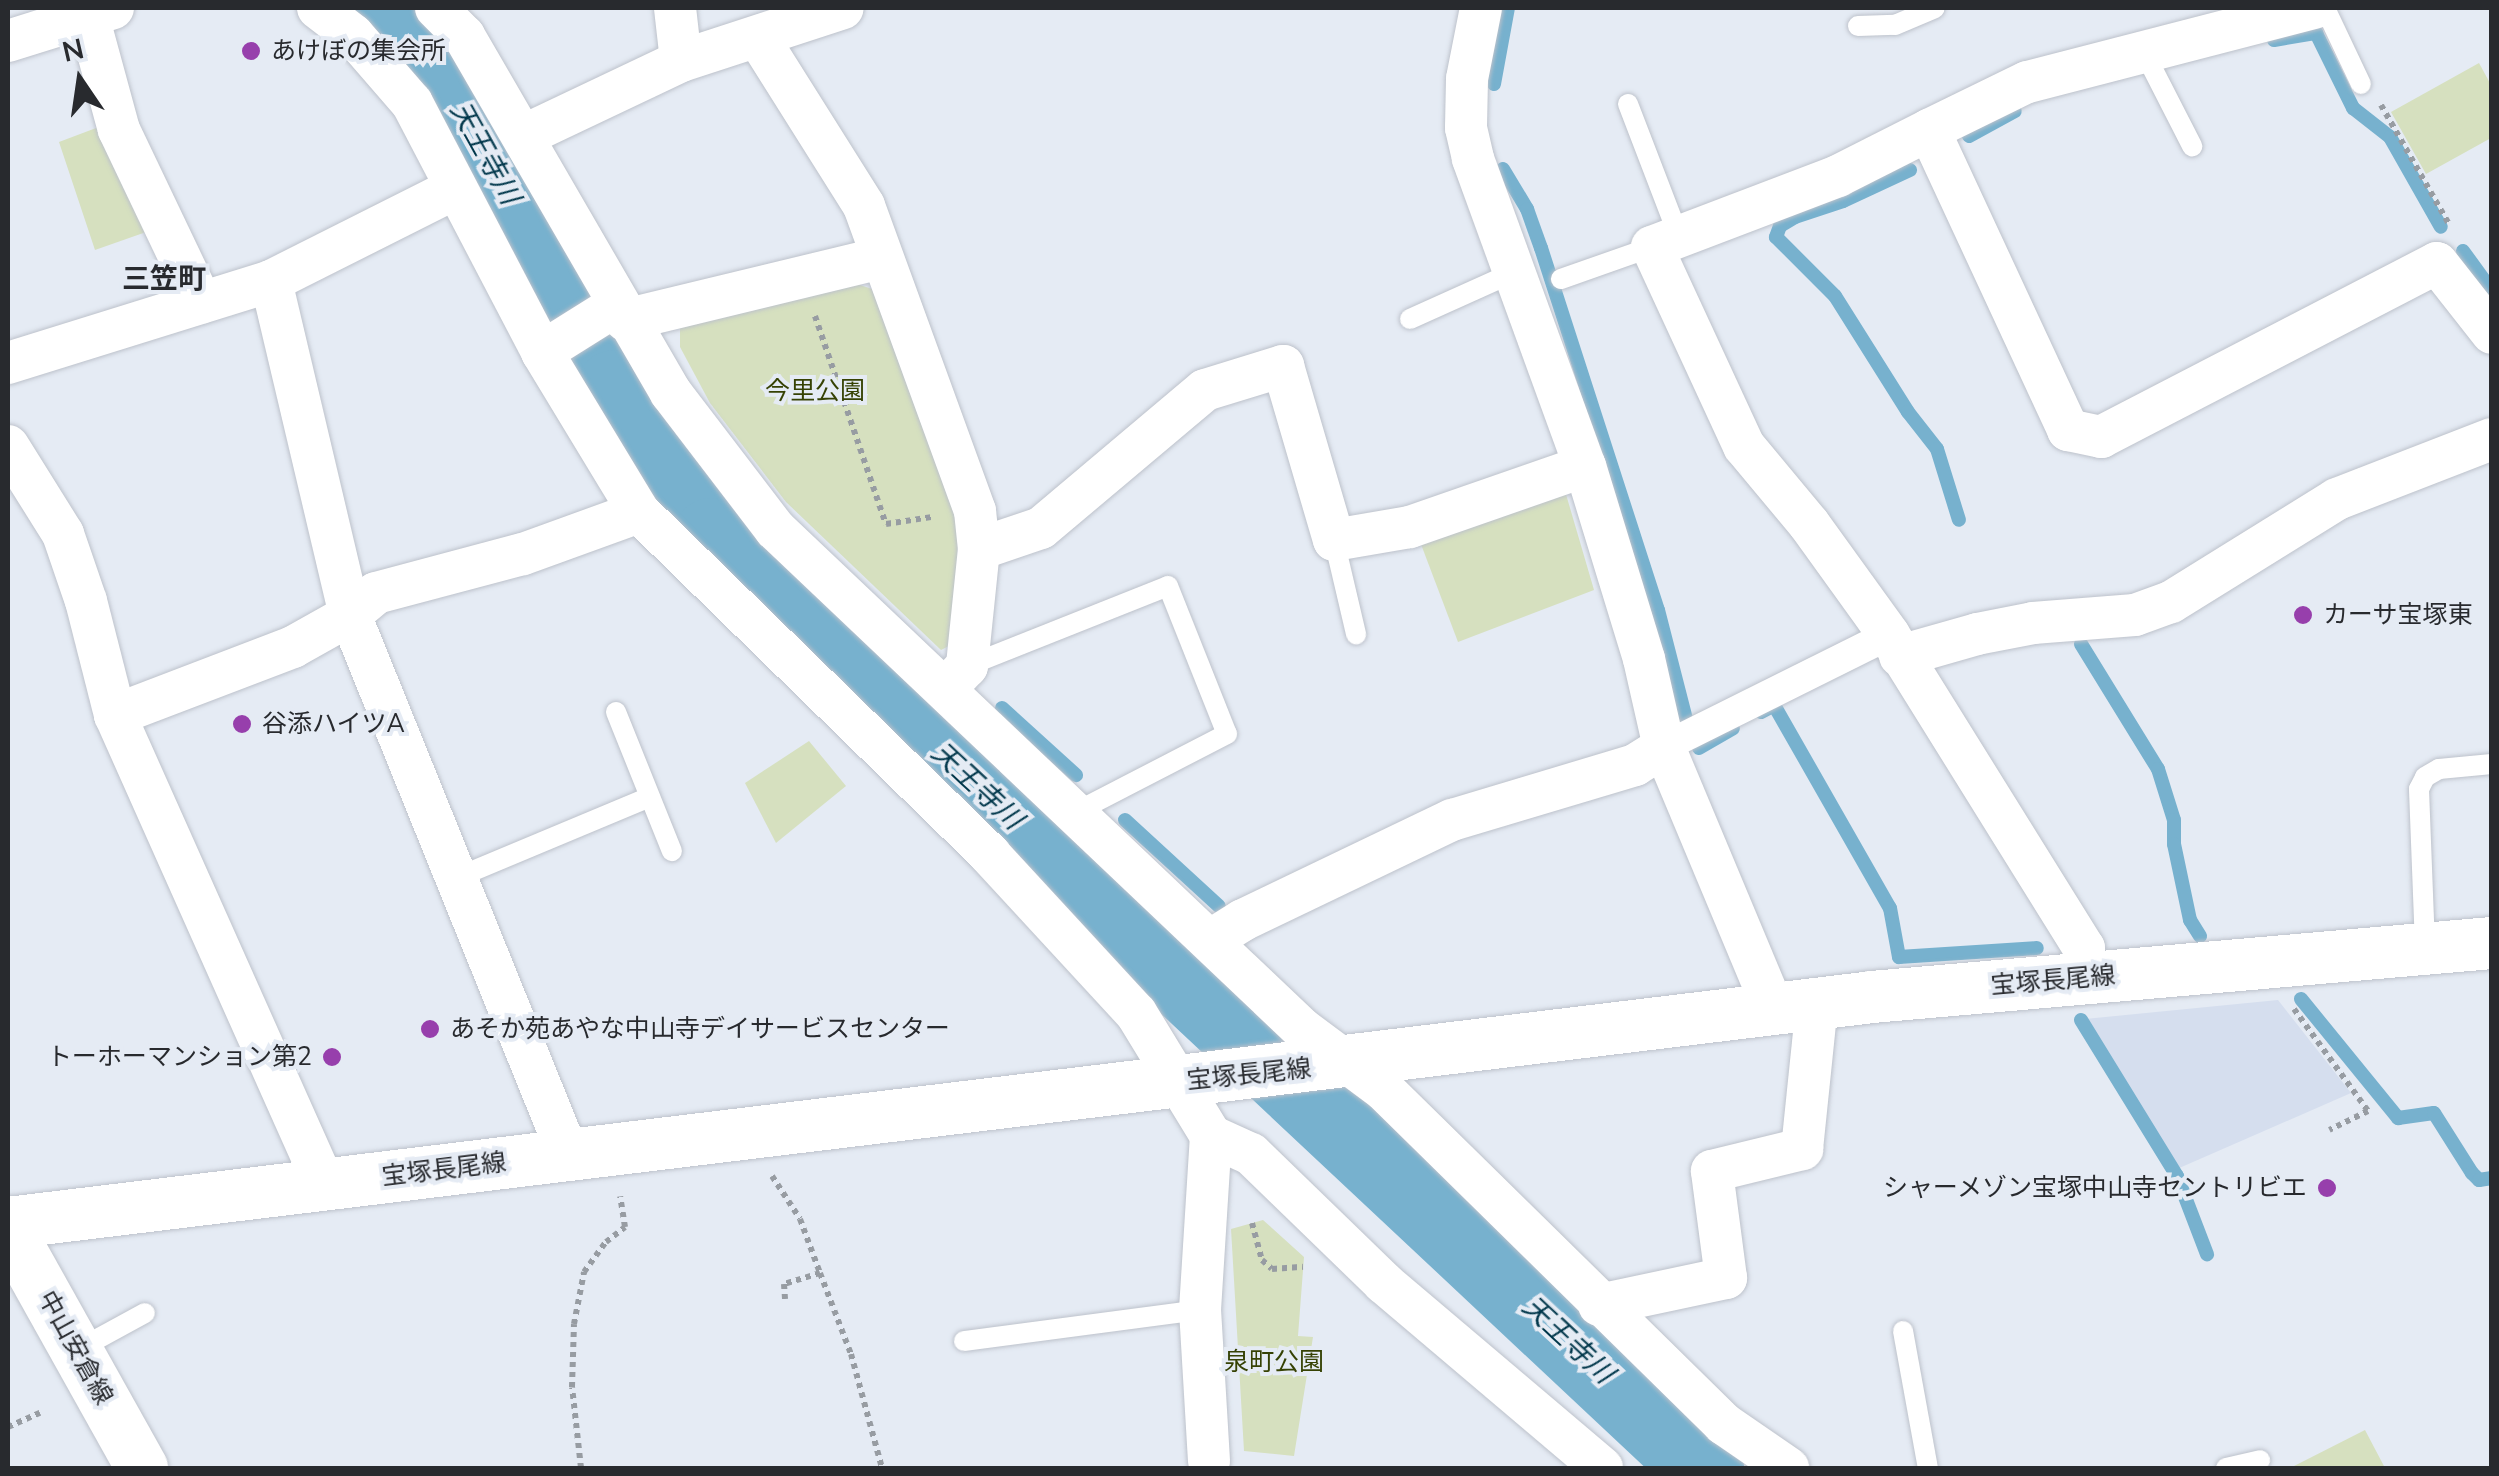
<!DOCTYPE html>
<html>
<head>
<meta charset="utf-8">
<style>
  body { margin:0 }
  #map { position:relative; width:2499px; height:1476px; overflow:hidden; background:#e5ebf4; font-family:"Nunito Sans","Noto Sans JP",sans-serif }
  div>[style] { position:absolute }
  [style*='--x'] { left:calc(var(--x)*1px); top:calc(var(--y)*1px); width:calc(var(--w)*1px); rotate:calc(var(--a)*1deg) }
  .built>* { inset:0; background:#d5deee }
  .green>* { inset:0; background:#d6e0bf }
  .stream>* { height:14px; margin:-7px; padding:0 7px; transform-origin:7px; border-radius:7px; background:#77b1ce }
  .river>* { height:80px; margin:-40px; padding:0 40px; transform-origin:40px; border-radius:40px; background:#77b1ce }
  .path>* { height:6px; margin-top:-3px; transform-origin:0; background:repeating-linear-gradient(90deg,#979ca2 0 5px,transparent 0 10px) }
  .roads { filter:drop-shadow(0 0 2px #bdc2cb) drop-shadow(0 0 2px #bdc2cb) }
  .service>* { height:20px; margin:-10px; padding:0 10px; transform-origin:10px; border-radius:10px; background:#fff }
  .pedestrian>* { height:30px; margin:-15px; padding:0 15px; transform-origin:15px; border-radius:15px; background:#fff }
  .minor>* { height:42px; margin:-21px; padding:0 21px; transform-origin:21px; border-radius:21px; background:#fff }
  .tertiary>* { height:52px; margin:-26px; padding:0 26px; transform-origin:26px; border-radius:26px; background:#fff }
  .dots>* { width:28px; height:28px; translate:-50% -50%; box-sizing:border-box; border:5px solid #e5ebf4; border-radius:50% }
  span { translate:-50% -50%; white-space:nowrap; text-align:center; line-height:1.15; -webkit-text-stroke:8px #e5ebf4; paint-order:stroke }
  .poi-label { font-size:25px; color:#282a2e }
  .left { translate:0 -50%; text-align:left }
  .right { translate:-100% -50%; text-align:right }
  .park-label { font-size:25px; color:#364204 }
  .street-label { font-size:25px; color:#282a2e }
  .water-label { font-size:28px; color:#01374b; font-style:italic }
  .neighbourhood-label { font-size:28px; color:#282a2e; font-weight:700 }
  .frame { position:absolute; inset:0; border:10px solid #282a2e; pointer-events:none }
  .north { position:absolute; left:30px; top:30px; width:100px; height:100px; -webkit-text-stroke:8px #e5ebf4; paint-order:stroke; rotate:347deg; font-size:28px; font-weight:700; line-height:40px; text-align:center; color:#282a2e }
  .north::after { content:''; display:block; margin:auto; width:35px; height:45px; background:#282a2e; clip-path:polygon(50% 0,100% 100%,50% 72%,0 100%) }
</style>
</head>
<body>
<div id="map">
  <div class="built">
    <div style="clip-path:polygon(2278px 1000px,2351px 1093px,2177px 1169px,2085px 1019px)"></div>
  </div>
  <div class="green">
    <div style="clip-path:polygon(2479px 63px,2491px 85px,2491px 138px,2426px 174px,2391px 112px)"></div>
    <div style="clip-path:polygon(104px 125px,149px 231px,95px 250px,59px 142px)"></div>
    <div style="clip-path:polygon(857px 284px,872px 289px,958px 522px,957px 642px,941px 650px,786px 502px,710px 403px,680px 347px,680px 326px)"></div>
    <div style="clip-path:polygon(1563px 484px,1594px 590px,1458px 642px,1419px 539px)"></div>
    <div style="clip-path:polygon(809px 741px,846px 786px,776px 843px,745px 783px)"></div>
    <div style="clip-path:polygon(1263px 1220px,1304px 1257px,1298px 1336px,1313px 1337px,1294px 1456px,1244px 1451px,1231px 1229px)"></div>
    <div style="clip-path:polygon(2365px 1430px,2385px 1468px,2290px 1468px,2298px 1464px)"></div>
  </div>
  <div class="stream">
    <div style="--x:2274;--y:40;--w:43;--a:-9.5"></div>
    <div style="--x:2316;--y:33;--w:84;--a:63.7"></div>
    <div style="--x:2353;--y:108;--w:47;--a:38.1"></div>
    <div style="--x:2390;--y:137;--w:103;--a:60.5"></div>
    <div style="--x:1494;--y:84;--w:77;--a:-79.6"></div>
    <div style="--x:1969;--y:136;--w:52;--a:-28.5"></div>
    <div style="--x:1503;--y:169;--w:47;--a:59"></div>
    <div style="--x:1527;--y:209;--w:41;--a:70.3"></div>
    <div style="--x:1541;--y:248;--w:380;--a:72.1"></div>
    <div style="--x:1658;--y:610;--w:121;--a:75.6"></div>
    <div style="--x:1910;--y:170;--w:74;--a:155.2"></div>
    <div style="--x:1843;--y:201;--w:51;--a:161.6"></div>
    <div style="--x:1795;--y:217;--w:17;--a:149"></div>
    <div style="--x:1780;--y:226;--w:12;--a:110"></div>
    <div style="--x:1776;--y:237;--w:83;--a:45"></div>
    <div style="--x:1835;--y:296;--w:137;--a:57.8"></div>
    <div style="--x:1908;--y:412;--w:47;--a:51.9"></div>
    <div style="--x:1937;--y:449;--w:74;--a:72.8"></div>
    <div style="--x:2463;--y:251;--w:49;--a:54.1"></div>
    <div style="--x:2081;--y:644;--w:147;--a:58.4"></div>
    <div style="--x:2158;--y:769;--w:53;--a:72.6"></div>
    <div style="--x:2174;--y:820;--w:24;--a:90"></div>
    <div style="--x:2174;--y:844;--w:78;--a:78.1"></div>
    <div style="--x:2190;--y:920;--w:19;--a:58"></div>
    <div style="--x:1002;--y:708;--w:100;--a:42.2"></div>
    <div style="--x:1761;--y:712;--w:15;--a:-28"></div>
    <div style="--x:1774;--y:705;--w:234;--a:60.3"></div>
    <div style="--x:1890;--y:908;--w:50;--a:79.6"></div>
    <div style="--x:1899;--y:957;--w:138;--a:-3.7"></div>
    <div style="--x:1699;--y:748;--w:39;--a:-30"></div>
    <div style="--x:1125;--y:820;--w:127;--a:42.5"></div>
    <div style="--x:2301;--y:999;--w:154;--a:50.8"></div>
    <div style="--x:2398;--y:1118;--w:36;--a:-8"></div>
    <div style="--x:2434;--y:1113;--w:71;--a:57.7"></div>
    <div style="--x:2472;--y:1173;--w:10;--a:45"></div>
    <div style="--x:2479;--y:1180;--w:13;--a:-9"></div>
    <div style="--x:2081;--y:1020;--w:183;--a:58.4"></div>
    <div style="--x:2177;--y:1176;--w:84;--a:69"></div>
  </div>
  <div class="river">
    <div style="--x:372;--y:8;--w:87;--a:41.7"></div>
    <div style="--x:437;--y:66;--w:370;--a:61.2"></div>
    <div style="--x:615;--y:390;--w:177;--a:56.8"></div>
    <div style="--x:712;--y:538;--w:1360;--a:43.15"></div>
  </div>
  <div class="path">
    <div style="--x:2381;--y:105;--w:137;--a:60.3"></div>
    <div style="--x:815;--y:316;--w:220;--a:71.2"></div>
    <div style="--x:886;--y:524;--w:47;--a:-8.7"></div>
    <div style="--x:2294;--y:1009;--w:126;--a:54"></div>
    <div style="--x:2368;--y:1111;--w:43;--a:154"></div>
    <div style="--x:772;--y:1176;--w:51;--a:56.9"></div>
    <div style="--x:800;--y:1219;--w:58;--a:69.7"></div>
    <div style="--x:820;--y:1273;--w:38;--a:163"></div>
    <div style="--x:784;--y:1284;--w:15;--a:86"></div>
    <div style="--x:1252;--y:1223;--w:38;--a:75"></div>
    <div style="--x:1262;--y:1260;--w:13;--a:42"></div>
    <div style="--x:1272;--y:1269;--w:31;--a:-4"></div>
    <div style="--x:820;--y:1273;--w:87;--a:69.1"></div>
    <div style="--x:851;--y:1354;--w:118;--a:74.8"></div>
    <div style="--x:8;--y:1427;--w:35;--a:-24"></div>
    <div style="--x:581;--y:1468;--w:81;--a:-96.3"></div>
    <div style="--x:572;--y:1387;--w:63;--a:-88.2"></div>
    <div style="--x:574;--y:1324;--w:53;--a:-79.1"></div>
    <div style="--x:584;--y:1272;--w:37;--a:-54"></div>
    <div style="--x:606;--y:1242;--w:24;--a:-38"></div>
    <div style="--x:625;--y:1227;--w:31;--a:-99"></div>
  </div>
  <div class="roads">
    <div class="service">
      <div style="--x:2325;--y:8;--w:84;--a:64.7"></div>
      <div style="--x:1858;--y:26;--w:37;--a:-2"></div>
      <div style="--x:1895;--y:25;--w:43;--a:-23"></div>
      <div style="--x:2144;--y:52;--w:106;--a:62.9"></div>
      <div style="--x:1628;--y:104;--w:142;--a:69"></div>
      <div style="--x:1561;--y:279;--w:96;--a:-19.4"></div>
      <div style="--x:1410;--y:319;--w:117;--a:-24.2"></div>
      <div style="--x:1334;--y:540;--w:97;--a:76.8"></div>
      <div style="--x:967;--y:666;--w:216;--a:-21.7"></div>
      <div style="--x:1168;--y:586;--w:159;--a:68.3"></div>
      <div style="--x:1227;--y:734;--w:170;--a:152.7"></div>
      <div style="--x:616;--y:712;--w:150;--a:68.1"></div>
      <div style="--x:456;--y:878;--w:210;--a:-22.7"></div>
      <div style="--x:2425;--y:946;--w:157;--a:-92.2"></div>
      <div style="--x:2419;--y:789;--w:13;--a:-63"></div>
      <div style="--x:2425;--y:777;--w:16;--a:-30"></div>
      <div style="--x:2439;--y:769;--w:53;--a:-5.4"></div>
      <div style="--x:1903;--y:1331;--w:139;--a:79.7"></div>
      <div style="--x:964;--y:1341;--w:238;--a:-7.5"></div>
      <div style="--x:79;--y:1349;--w:75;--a:-28.6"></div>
      <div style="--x:2226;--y:1468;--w:35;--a:-13"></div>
    </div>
    <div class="pedestrian">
      <div style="--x:1664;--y:747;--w:251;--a:-26.5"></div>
    </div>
    <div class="minor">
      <div style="--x:318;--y:8;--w:44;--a:37.6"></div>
      <div style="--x:353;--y:35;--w:90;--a:49.1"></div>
      <div style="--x:412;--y:103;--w:281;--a:62.4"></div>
      <div style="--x:542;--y:352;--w:187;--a:58.8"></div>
      <div style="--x:639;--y:512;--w:491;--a:44.3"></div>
      <div style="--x:990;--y:855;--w:215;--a:47.3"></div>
      <div style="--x:1136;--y:1013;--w:144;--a:58.6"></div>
      <div style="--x:1211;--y:1136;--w:44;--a:24.2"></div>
      <div style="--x:1251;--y:1154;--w:185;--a:44.1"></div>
      <div style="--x:1384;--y:1283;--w:286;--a:40.3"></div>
      <div style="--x:436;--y:8;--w:40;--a:45"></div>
      <div style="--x:464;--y:36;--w:413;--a:59.9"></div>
      <div style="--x:671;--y:393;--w:171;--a:52.6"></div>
      <div style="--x:775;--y:529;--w:726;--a:43.49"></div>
      <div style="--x:1302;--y:1029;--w:102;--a:36.6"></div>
      <div style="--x:1384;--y:1090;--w:477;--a:44.5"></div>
      <div style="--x:1724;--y:1424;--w:78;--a:34.5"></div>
      <div style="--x:675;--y:8;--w:53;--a:83.5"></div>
      <div style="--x:1481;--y:8;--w:72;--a:101.2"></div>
      <div style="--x:1467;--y:79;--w:49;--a:91.2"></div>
      <div style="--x:1466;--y:128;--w:32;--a:77"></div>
      <div style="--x:1473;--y:159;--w:327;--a:70"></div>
      <div style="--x:1585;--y:466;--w:202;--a:73"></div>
      <div style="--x:1644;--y:659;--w:90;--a:77.2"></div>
      <div style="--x:1664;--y:747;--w:285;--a:67.3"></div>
      <div style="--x:2314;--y:8;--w:296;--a:165.5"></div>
      <div style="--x:2027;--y:82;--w:109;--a:153.9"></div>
      <div style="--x:1929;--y:130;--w:331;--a:65.1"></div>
      <div style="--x:2068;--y:430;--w:34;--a:12"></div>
      <div style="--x:2101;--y:437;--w:378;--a:-27.4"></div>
      <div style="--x:2437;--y:263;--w:89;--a:51.8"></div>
      <div style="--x:88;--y:16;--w:118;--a:74.8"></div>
      <div style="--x:119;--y:130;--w:191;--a:64.5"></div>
      <div style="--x:759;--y:39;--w:197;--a:57.8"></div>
      <div style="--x:864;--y:206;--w:325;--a:70"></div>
      <div style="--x:975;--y:511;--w:38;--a:84"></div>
      <div style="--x:979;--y:549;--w:118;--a:95.9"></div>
      <div style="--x:967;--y:666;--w:32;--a:134"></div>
      <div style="--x:8;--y:41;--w:110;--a:-17.4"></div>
      <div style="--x:1929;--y:130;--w:102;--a:153.2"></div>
      <div style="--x:1838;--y:176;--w:199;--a:159.1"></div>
      <div style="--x:1652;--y:247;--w:219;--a:65.2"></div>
      <div style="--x:1744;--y:446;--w:102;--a:50.2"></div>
      <div style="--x:1809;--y:524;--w:137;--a:54.2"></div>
      <div style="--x:1889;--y:635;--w:369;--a:58.1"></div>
      <div style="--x:2084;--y:948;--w:30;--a:88"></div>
      <div style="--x:523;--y:136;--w:175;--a:-25.4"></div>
      <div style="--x:681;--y:61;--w:170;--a:-18.1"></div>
      <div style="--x:271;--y:281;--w:343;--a:76.7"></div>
      <div style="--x:350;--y:615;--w:581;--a:67.98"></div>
      <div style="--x:625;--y:320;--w:263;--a:-13.6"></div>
      <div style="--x:542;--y:352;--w:89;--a:-32.1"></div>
      <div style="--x:8;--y:363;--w:275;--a:-17.3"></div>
      <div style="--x:271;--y:281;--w:205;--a:-26.7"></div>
      <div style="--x:8;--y:446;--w:104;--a:58"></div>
      <div style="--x:63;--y:534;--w:71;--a:71.1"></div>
      <div style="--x:86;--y:601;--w:118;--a:75.7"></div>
      <div style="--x:115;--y:715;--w:516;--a:65.97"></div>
      <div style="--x:979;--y:549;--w:65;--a:-18.7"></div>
      <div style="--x:1041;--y:528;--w:214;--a:-40.1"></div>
      <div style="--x:1205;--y:390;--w:82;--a:-17.1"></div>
      <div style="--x:1283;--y:366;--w:181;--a:73.7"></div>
      <div style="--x:1334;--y:540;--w:77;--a:-9.7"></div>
      <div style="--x:1410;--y:527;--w:185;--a:-19.2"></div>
      <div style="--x:1900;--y:656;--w:80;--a:-15.9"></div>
      <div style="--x:1977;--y:634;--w:57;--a:-11.1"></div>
      <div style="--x:2033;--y:623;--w:102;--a:-4.5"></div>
      <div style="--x:2135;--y:615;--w:38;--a:-20"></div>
      <div style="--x:2171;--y:602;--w:195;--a:-31.8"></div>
      <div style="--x:2337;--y:499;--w:166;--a:-21.2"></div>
      <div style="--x:115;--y:715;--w:191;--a:-20.9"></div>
      <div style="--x:293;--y:647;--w:65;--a:-29.3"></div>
      <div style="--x:350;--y:615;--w:34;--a:-40"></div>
      <div style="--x:376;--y:593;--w:152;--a:-14.9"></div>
      <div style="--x:523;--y:554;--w:123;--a:-19.9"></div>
      <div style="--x:1211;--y:940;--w:38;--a:-32"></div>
      <div style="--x:1243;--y:920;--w:232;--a:-25.6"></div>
      <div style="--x:1452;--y:820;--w:191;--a:-16.7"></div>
      <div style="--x:1635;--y:765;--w:34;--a:-32"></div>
      <div style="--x:1599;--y:1305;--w:130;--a:-12"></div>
      <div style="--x:1726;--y:1278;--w:108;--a:-97.5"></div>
      <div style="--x:1712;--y:1171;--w:93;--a:-13.7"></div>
      <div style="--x:1802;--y:1149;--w:146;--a:-84.1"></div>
      <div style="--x:1209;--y:1461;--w:151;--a:-93.4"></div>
      <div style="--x:1200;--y:1310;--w:174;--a:-86.4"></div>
    </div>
    <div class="tertiary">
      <div style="--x:8;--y:1223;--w:1878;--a:-6.91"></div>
      <div style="--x:1872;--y:997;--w:622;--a:-4.98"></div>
      <div style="--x:8;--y:1228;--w:275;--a:60.8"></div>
    </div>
  </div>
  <div class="dots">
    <div style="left:251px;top:51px;background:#973fac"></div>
    <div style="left:2303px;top:615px;background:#973fac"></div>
    <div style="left:242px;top:724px;background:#973fac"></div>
    <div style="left:430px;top:1029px;background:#973fac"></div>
    <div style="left:332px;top:1057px;background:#973fac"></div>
    <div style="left:2327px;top:1188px;background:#973fac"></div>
  </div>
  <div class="poi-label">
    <span class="left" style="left:271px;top:51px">あけぼの集会所</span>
    <span class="left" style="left:2323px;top:615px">カーサ宝塚東</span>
    <span class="left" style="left:262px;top:724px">谷添ハイツA</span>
    <span class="left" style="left:450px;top:1029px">あそか苑あやな中山寺デイサービスセンター</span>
    <span class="right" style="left:312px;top:1057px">トーホーマンション第2</span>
    <span class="right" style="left:2307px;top:1188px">シャーメゾン宝塚中山寺セントリビエ</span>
  </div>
  <div class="park-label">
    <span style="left:815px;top:391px">今里公園</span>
    <span style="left:1274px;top:1362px">泉町公園</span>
  </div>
  <div class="street-label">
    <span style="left:2053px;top:981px;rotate:-5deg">宝塚長尾線</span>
    <span style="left:1249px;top:1075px;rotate:-6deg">宝塚長尾線</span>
    <span style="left:444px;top:1170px;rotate:-7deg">宝塚長尾線</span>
    <span style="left:75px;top:1348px;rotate:61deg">中山安倉線</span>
  </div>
  <div class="water-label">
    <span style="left:485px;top:153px;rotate:61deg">天王寺川</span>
    <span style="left:977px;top:786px;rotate:43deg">天王寺川</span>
    <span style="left:1568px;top:1340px;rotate:43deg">天王寺川</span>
  </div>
  <div class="neighbourhood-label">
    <span style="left:164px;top:279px">三笠町</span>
  </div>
  <div class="frame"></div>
  <div class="north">N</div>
</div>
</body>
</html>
